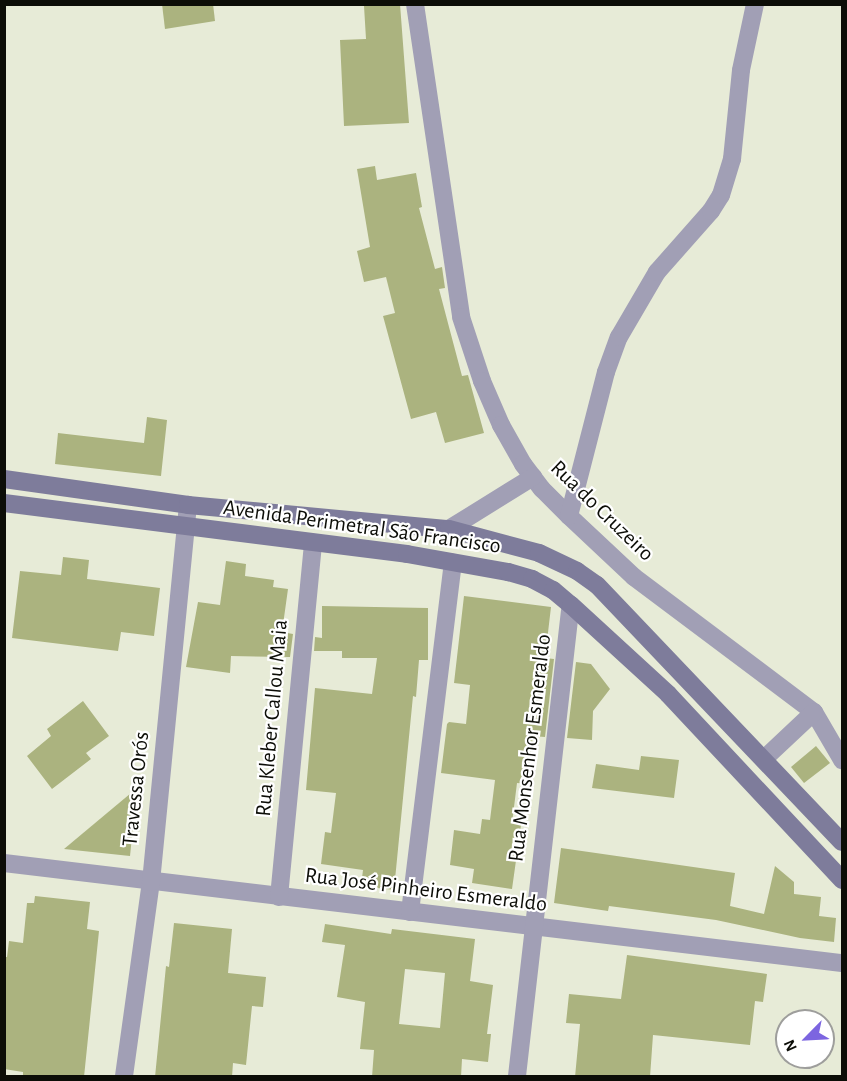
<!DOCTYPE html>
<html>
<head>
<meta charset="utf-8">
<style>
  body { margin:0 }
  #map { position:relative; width:847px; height:1081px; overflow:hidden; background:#e7ebd7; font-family:"Alegreya Sans",sans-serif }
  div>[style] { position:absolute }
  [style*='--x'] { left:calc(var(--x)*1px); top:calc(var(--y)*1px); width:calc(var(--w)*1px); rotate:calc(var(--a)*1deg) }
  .building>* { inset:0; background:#abb37f }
  .minor>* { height:18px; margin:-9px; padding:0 9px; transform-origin:9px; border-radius:9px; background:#a19fb5 }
  .secondary>* { height:18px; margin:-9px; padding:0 9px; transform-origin:9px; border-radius:9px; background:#7e7c9b }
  span { translate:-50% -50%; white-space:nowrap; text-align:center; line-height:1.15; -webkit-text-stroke:4.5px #fff; paint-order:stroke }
  .street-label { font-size:22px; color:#0c0d07 }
  .frame { position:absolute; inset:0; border:6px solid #0c0d07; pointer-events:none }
  .north { position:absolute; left:775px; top:1009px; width:60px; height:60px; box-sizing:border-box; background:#fff; border:2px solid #9e9e9c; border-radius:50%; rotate:246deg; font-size:16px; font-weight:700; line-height:24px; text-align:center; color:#0c0d07 }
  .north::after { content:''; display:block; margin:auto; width:21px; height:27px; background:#7c65e0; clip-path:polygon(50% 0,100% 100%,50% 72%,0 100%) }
</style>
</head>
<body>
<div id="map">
  <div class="building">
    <div style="clip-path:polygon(162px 4px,213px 4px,215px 21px,165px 29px)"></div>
    <div style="clip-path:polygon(400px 4px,409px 123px,344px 126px,340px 40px,366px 39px,364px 6px)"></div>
    <div style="clip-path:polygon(375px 166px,377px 180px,416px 173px,422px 207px,419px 208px,435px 269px,442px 267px,445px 288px,439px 289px,449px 327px,462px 376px,468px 375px,484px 433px,445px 443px,436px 412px,411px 419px,383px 316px,395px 313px,386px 277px,364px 282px,357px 251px,370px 247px,357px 169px)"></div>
    <div style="clip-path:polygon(147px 417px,167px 420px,161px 476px,55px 464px,58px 433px,144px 443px)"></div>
    <div style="clip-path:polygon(63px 557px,89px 560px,87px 579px,160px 588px,154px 636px,121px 632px,118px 651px,12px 638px,20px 571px,61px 575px)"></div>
    <div style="clip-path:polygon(226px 561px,246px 564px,245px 576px,274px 580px,273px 587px,288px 589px,282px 632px,293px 634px,290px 657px,231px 656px,230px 673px,186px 667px,198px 602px,220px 605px)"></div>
    <div style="clip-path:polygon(464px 596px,551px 607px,545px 658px,554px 659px,545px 737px,533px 736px,527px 784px,517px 783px,512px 823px,521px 825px,512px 889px,472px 883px,474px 869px,450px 865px,454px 830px,480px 834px,482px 819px,490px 820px,495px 780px,441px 773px,447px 724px,449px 722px,466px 724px,470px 685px,454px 683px)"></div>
    <div style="clip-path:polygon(322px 606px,428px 608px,428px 660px,419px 660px,416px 697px,413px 696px,394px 890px,361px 886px,363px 870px,321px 864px,325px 832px,331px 833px,336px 793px,306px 790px,315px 688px,372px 694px,377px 658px,342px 658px,342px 651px,314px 651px,315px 637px,322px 638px)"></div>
    <div style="clip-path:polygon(576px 662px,591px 664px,610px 689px,593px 711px,592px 740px,567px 738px)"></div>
    <div style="clip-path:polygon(83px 701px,109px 736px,86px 753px,91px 759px,52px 789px,27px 756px,51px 736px,47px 729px)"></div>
    <div style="clip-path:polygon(816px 746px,830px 763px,804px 783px,791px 767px)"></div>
    <div style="clip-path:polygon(641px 756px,679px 760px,674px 798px,592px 788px,596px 764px,639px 770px)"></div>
    <div style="clip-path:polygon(137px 788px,130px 856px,64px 849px)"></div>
    <div style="clip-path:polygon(561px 848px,735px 873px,730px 906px,764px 914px,775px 866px,794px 882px,794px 894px,821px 897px,819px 916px,836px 918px,834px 942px,800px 938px,716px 920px,609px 906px,608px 911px,554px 903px)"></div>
    <div style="clip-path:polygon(35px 896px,90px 902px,87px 929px,99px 931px,84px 1077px,23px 1077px,23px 1072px,4px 1069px,4px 957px,7px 957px,9px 941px,23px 943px,27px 903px,34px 903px)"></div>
    <div style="clip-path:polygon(174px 923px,232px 929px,228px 973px,266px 977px,263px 1007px,252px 1006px,246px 1065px,233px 1063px,232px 1077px,155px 1077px,166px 966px,169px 967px)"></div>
    <div style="clip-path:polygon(evenodd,325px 924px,391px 934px,392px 929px,475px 939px,470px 981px,493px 985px,487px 1034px,491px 1034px,488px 1062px,462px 1059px,461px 1077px,372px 1077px,374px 1050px,360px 1049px,365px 1002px,337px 997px,345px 945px,322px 942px,325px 924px,405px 969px,445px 973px,440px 1028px,399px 1024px,405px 969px)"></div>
    <div style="clip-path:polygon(627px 955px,767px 974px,763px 1002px,755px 1001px,750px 1045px,653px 1035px,650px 1077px,575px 1077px,580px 1024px,566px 1023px,569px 994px,621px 999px)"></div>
  </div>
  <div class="minor">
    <div style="--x:415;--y:4;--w:316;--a:81.6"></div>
    <div style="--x:461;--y:317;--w:67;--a:71.8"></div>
    <div style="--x:482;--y:381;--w:48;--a:66.6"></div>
    <div style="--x:501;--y:425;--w:45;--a:60.6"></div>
    <div style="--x:523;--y:464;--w:31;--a:53"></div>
    <div style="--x:542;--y:489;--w:38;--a:45"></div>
    <div style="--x:569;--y:516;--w:89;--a:43.2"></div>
    <div style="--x:634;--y:577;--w:225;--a:36.9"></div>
    <div style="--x:814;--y:712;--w:56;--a:59.7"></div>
    <div style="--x:569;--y:516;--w:149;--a:-75.6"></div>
    <div style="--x:606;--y:372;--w:37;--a:-70"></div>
    <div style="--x:619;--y:337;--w:75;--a:-59.7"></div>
    <div style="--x:657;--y:272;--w:81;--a:-48.5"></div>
    <div style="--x:711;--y:211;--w:19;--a:-58"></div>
    <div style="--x:721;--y:195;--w:38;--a:-73"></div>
    <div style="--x:732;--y:159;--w:89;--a:-84.2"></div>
    <div style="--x:741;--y:70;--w:67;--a:-78"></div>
    <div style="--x:449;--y:529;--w:99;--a:-31.8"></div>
    <div style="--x:765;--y:758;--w:67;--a:-43.2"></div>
    <div style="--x:4;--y:863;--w:844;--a:6.81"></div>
    <div style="--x:279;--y:897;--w:356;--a:-84.5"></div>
    <div style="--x:410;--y:912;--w:352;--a:-83"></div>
    <div style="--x:124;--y:1076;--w:196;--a:-82.1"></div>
    <div style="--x:151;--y:882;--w:379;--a:-84.4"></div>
    <div style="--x:517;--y:1076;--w:474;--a:-83.5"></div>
  </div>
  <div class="secondary">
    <div style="--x:4;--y:479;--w:186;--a:8"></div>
    <div style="--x:188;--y:505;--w:262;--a:5.3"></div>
    <div style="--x:449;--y:529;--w:93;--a:14.9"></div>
    <div style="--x:539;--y:553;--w:42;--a:25.3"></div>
    <div style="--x:577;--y:571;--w:24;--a:35"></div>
    <div style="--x:597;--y:585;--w:355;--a:46.4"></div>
    <div style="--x:4;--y:503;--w:406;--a:7.2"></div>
    <div style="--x:407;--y:554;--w:103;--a:10.1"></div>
    <div style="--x:508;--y:572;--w:25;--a:16"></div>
    <div style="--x:532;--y:579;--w:24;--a:28"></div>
    <div style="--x:553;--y:590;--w:23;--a:40"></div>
    <div style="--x:571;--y:605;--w:132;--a:42.5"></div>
    <div style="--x:668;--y:694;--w:255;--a:46.9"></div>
  </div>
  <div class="street-label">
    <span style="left:602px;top:511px;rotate:44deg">Rua do Cruzeiro</span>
    <span style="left:362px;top:527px;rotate:8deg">Avenida Perimetral São Francisco</span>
    <span style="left:272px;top:718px;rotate:-85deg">Rua Kleber Callou Maia</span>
    <span style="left:530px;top:748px;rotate:-83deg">Rua Monsenhor Esmeraldo</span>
    <span style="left:136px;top:789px;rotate:-84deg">Travessa Orós</span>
    <span style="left:426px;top:890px;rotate:7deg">Rua José Pinheiro Esmeraldo</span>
  </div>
  <div class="frame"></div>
  <div class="north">N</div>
</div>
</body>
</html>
